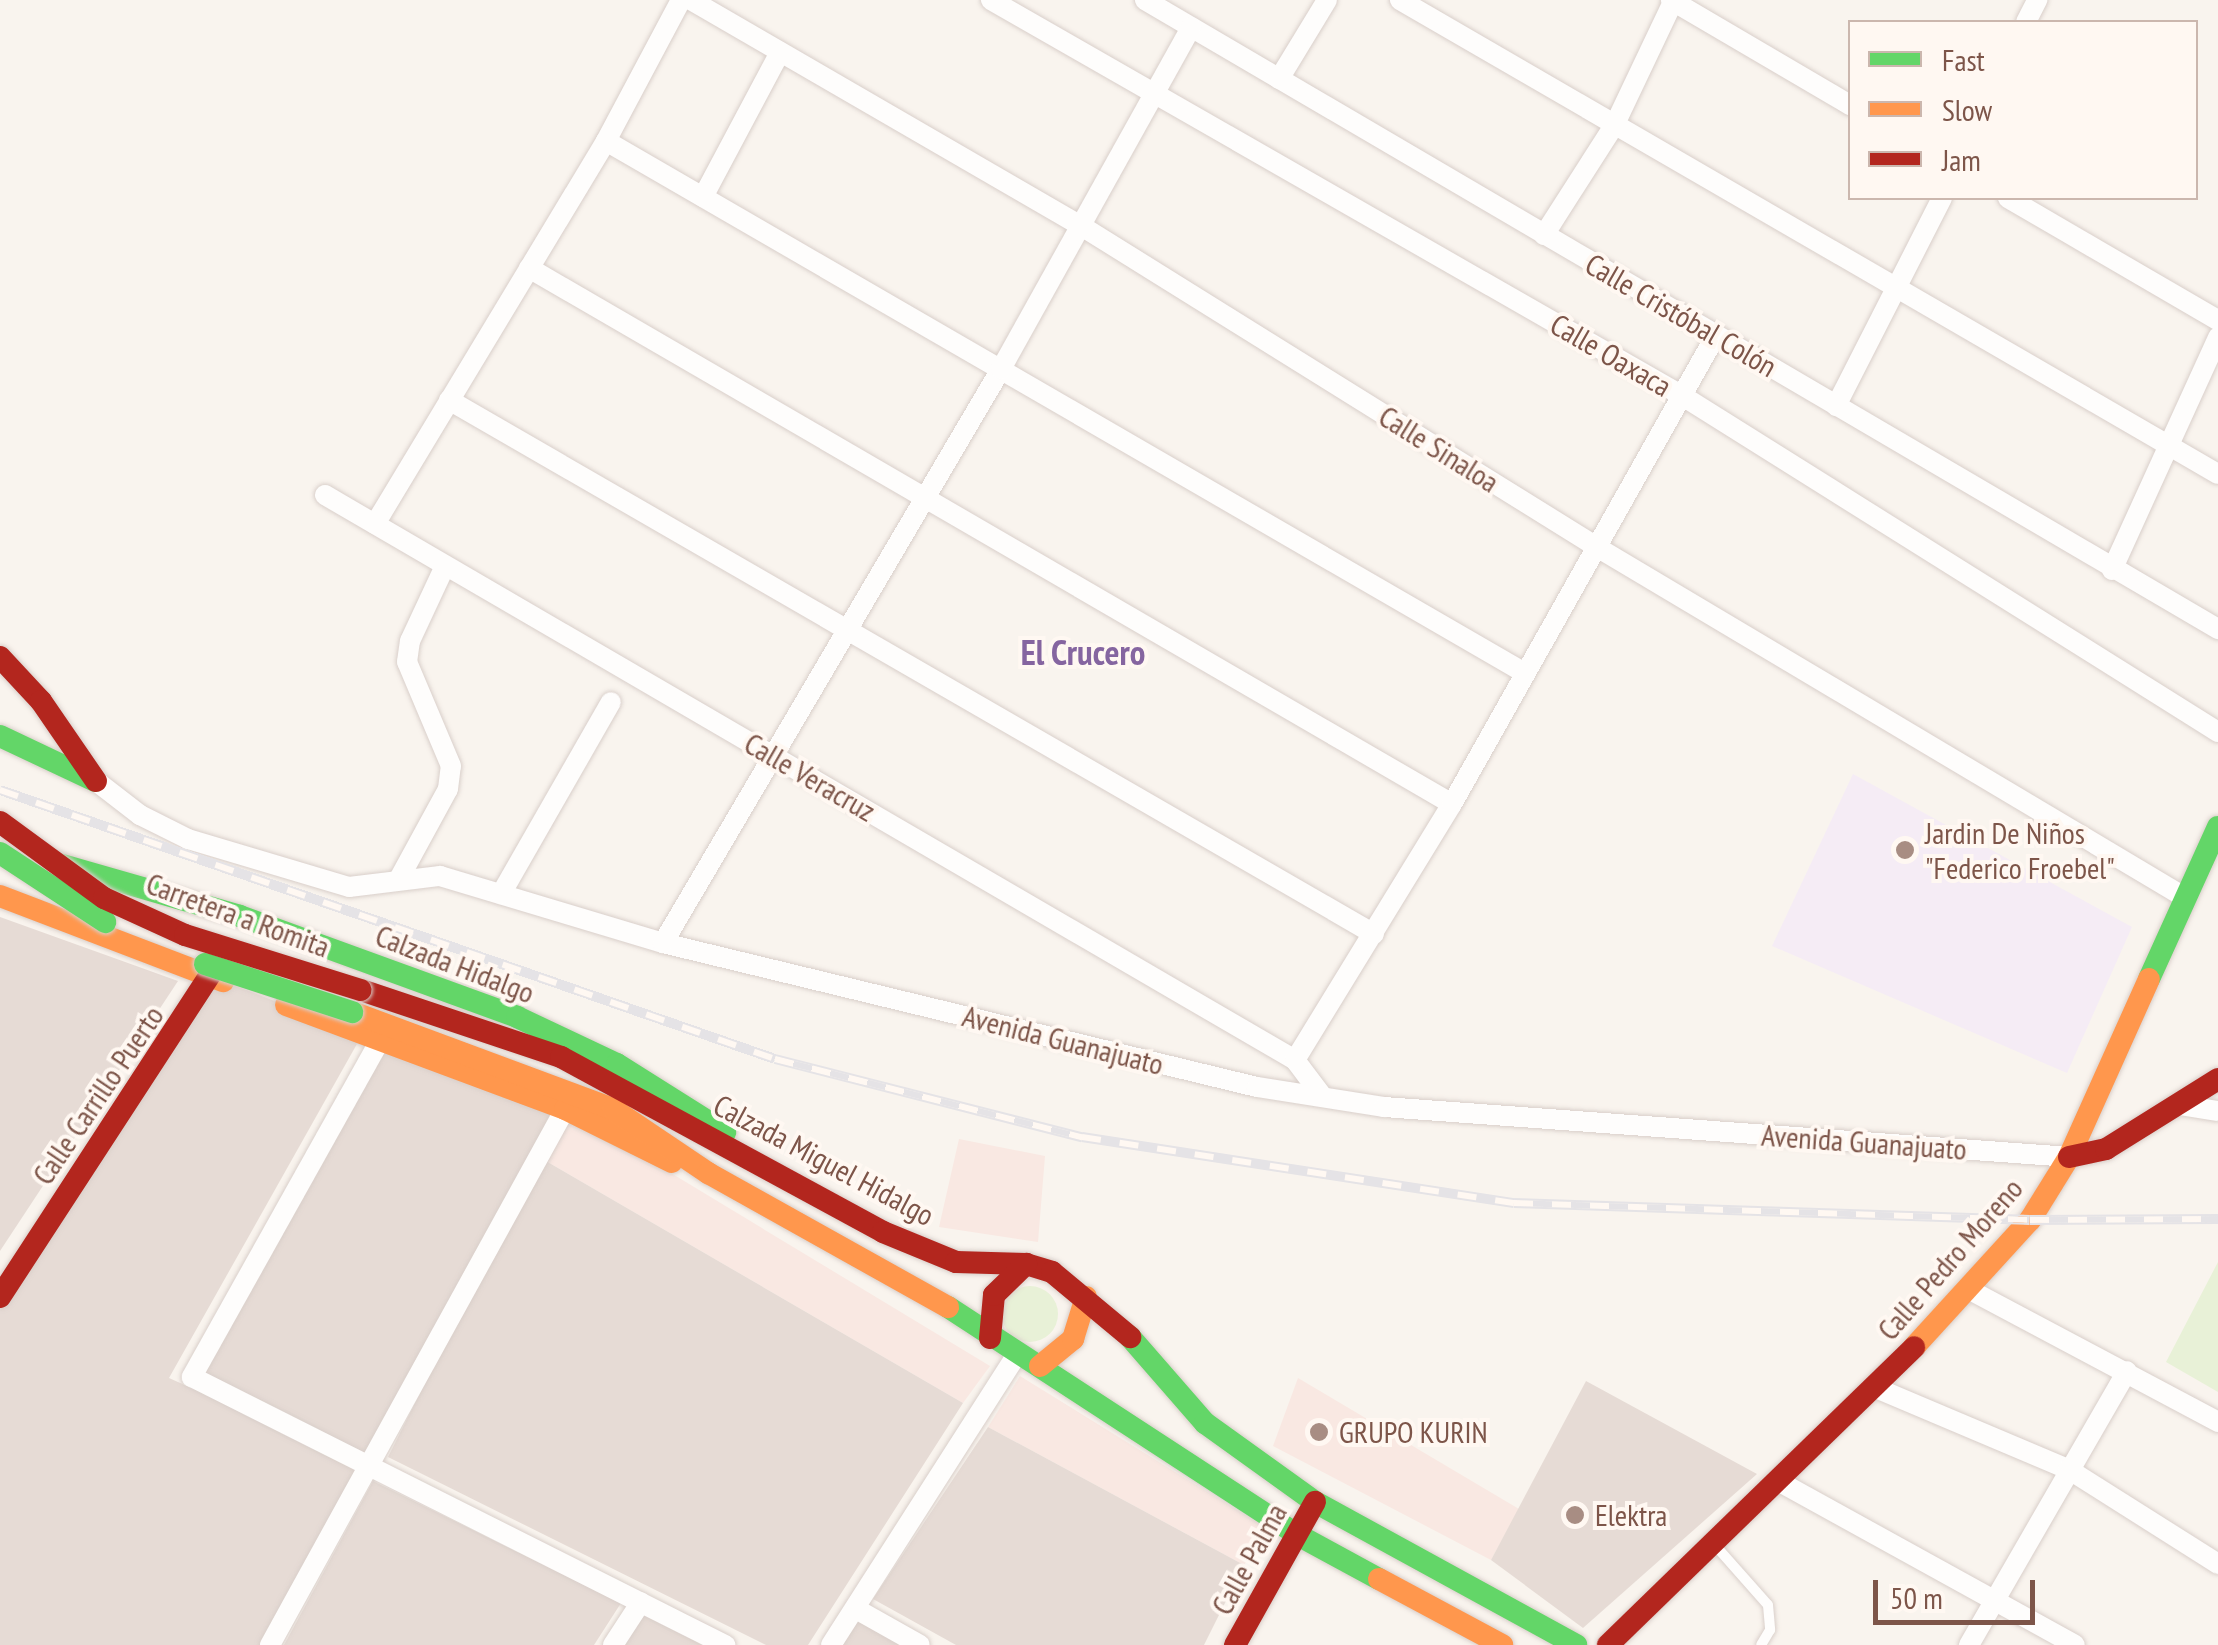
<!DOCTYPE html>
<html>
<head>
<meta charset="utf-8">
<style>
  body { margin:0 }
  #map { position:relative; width:2218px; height:1645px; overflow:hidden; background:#f9f4ee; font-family:"PT Sans Narrow",sans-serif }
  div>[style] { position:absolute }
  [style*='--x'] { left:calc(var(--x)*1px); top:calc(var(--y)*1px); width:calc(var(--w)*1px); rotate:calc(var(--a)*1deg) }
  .commercial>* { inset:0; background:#f9e8e2 }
  .education>* { inset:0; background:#f5ecf5 }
  .green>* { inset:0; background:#e8f1d7 }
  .round { border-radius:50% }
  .building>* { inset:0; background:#e6dbd5 }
  .roads { filter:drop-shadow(0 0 2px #d9cfca) drop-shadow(0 0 2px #d9cfca) }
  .lane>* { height:10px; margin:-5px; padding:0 5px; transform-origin:5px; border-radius:5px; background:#fefdfc }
  .street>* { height:20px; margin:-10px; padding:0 10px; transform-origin:10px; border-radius:10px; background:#fefdfc }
  .fast>* { height:22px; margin:-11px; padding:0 11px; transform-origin:11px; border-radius:11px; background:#63d668 }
  .slow>* { height:22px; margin:-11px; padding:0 11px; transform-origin:11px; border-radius:11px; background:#ff974d }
  .jam>* { height:22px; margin:-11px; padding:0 11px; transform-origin:11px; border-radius:11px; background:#b3261e }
  .rail>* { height:10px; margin-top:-5px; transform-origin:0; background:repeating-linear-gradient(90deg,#fff8f2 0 19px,#e5e3e6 0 38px); box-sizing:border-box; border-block:2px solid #e5e3e6 }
  .bridges { filter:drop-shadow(0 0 2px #dbcfca) drop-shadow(0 0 2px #dbcfca) }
  .fast-bridge>* { height:22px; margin:-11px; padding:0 11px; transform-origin:11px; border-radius:11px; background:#63d668 }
  .jam-bridge>* { height:22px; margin:-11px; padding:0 11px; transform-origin:11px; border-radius:11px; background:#b3261e }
  .dots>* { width:28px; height:28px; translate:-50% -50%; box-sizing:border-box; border:5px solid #fff8f2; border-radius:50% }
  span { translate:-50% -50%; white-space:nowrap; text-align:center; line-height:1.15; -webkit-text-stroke:8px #fff8f2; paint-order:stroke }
  .street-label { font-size:30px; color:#7d5549 }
  .poi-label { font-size:30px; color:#7d5549 }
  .left { translate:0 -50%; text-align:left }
  .quarter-label { font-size:35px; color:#8565a0; font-weight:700 }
  .legend { position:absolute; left:1848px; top:20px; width:350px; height:180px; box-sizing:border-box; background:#fff8f2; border:2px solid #cbb7ae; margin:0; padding:12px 18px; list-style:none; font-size:30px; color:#7d5549 }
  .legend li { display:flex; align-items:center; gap:20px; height:50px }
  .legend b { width:50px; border:2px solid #cbb7ae }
  .scale { position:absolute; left:1873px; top:1580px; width:162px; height:45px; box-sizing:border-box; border:5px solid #7d5549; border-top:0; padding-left:12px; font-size:30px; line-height:35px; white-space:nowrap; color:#7d5549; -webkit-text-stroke:8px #fff8f2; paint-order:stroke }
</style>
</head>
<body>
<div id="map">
  <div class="commercial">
    <div style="clip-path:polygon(565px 1109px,990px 1366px,963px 1403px,539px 1157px)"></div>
    <div style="clip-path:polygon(959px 1139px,1045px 1156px,1038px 1242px,939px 1227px)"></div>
    <div style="clip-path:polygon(1020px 1376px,1269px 1530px,1244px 1565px,988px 1427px)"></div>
    <div style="clip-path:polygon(1298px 1378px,1519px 1509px,1491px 1560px,1273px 1446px)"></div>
  </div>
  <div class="education">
    <div style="clip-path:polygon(1853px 774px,2132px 927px,2067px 1073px,1772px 946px)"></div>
  </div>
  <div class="green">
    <div style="clip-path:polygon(2218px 1262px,2218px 1392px,2166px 1362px)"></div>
    <div class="round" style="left:1002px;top:1286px;width:56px;height:56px"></div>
  </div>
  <div class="building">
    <div style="clip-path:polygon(0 917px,178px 981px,0 1251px)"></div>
    <div style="clip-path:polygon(213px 977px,362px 1035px,169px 1378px,352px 1460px,192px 1377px,379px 1042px,565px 1109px,539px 1157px,963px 1403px,808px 1645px,766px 1645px,388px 1457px,526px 1182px,270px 1645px,0 1645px,0 1294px)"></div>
    <div style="clip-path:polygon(1586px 1381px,1757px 1474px,1583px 1628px,1491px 1560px)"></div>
    <div style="clip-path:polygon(988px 1427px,1244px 1565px,1204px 1645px,956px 1645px,873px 1599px)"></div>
    <div style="clip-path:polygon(373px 1481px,621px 1603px,594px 1645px,284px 1645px)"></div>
    <div style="clip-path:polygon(641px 1602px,710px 1645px,615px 1645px)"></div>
    <div style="clip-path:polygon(856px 1609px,920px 1645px,831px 1645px)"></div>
  </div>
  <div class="roads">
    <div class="lane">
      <div style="--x:1714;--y:1544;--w:81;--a:48.5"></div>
      <div style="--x:1768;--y:1605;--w:25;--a:85"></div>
      <div style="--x:1770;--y:1630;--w:17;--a:121"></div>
    </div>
    <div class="street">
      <div style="--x:691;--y:0;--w:453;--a:30.1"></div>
      <div style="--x:1083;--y:227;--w:603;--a:31.92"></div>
      <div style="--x:1595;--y:546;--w:688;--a:30.78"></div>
      <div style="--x:991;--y:0;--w:795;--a:29.79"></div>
      <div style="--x:1681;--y:395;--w:634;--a:32.11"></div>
      <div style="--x:1145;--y:0;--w:1244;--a:30.38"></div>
      <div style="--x:1400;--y:0;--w:945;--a:30.09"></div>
      <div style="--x:1671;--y:0;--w:208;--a:30.4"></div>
      <div style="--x:2026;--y:22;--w:25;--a:-63"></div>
      <div style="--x:1279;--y:79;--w:92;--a:-58.7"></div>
      <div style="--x:606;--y:141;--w:1062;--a:30.07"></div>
      <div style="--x:703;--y:197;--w:164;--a:-62"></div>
      <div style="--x:2008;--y:198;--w:243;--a:30.2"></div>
      <div style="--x:1544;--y:235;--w:132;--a:-57.4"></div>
      <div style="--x:1615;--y:124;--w:137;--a:-64.6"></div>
      <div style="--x:529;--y:268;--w:1067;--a:30.14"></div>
      <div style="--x:449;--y:400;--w:1068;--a:30"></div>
      <div style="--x:1836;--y:406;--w:233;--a:-63"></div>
      <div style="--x:325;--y:495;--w:1123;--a:30.22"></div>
      <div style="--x:1295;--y:1060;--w:46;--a:52.9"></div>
      <div style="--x:375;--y:524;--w:447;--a:-58.9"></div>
      <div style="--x:606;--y:141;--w:160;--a:-62"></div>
      <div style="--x:2112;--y:570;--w:256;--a:-65.5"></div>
      <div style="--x:96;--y:781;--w:56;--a:37.7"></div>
      <div style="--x:140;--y:815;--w:54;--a:26.6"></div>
      <div style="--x:188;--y:839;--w:168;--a:16.6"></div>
      <div style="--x:349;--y:887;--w:92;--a:-6.9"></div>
      <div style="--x:440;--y:876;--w:233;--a:16.7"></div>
      <div style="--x:663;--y:943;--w:611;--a:13.63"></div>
      <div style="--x:1257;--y:1087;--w:129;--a:8.9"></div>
      <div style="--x:1384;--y:1107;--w:687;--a:4.17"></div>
      <div style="--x:400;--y:877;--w:100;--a:-61.4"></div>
      <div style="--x:448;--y:789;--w:23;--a:-83"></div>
      <div style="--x:451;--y:766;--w:113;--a:-112.9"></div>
      <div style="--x:407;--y:662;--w:21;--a:-82"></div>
      <div style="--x:410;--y:641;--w:83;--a:-65"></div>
      <div style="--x:501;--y:894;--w:221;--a:-60.2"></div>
      <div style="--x:663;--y:943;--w:666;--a:-59.51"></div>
      <div style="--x:1001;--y:369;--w:391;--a:-60.9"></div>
      <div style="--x:379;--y:1042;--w:384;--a:119.2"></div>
      <div style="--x:192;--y:1377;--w:597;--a:26.69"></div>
      <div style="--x:1295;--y:1060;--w:300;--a:-58.5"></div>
      <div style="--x:1452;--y:804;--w:538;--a:-60.62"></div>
      <div style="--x:2180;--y:1105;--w:38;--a:9"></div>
      <div style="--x:1970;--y:1290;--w:281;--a:28"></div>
      <div style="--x:1876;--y:1388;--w:208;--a:22.9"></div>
      <div style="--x:2068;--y:1469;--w:178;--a:32.3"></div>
      <div style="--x:1778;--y:1481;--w:339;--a:28.9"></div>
      <div style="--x:856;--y:1609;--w:73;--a:29.4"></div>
      <div style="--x:270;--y:1645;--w:612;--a:-61.17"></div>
      <div style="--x:613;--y:1645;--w:51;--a:-56.9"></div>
      <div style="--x:831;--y:1645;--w:345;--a:-57.4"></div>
      <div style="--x:1969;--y:1645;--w:316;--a:-60"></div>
    </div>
    <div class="fast">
      <div style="--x:0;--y:736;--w:105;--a:25.3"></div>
      <div style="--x:59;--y:864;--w:188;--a:16"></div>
      <div style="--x:240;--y:916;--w:295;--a:20"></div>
      <div style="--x:517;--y:1017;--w:110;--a:25.2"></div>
      <div style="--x:617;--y:1064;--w:128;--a:32.2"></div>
      <div style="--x:2149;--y:979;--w:167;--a:-65.6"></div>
      <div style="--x:948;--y:1307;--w:415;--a:33.1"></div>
      <div style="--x:1296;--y:1534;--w:94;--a:28.5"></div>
      <div style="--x:1130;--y:1337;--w:114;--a:48.9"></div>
      <div style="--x:1205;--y:1423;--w:135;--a:35.7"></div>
      <div style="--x:1315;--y:1502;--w:298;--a:28.7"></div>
    </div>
    <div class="slow">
      <div style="--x:0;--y:896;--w:239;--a:20.9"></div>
      <div style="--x:286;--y:1005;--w:298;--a:20.4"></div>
      <div style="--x:565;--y:1109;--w:119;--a:26.4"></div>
      <div style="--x:352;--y:1012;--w:278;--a:20.4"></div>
      <div style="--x:613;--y:1109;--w:115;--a:34"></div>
      <div style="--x:708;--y:1173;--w:275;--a:29.2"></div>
      <div style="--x:1914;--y:1347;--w:172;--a:-47.6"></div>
      <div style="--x:2030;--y:1220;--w:74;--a:-58.2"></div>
      <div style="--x:2069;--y:1157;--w:195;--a:-65.8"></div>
      <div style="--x:1040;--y:1366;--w:43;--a:-39.3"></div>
      <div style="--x:1073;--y:1339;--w:44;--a:-72.8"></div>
      <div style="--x:1379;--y:1579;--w:140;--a:28.2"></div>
    </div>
    <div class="jam">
      <div style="--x:0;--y:657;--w:60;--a:47"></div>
      <div style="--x:41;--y:701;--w:97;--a:55.5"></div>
      <div style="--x:361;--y:990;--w:211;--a:18.5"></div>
      <div style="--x:561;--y:1057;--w:366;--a:28.5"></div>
      <div style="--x:883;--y:1232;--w:79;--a:22.3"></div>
      <div style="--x:956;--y:1262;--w:70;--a:1.6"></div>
      <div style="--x:1026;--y:1264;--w:27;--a:17"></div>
      <div style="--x:1052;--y:1272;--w:102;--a:39.8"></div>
      <div style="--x:2069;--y:1157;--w:38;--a:-12"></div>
      <div style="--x:2106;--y:1149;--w:132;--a:-32"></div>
      <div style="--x:0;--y:1297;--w:402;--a:-56.9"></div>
      <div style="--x:990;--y:1338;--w:43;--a:-84.7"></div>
      <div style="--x:994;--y:1295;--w:45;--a:-44.1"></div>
      <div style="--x:1235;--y:1645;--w:164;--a:-60.8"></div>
      <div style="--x:1608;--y:1645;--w:427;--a:-44.2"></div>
    </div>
  </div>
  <div class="rail">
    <div style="--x:0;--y:790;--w:820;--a:19.14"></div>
    <div style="--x:775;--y:1059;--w:317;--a:14.3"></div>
    <div style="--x:1082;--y:1137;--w:437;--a:8.7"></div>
    <div style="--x:1514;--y:1203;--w:516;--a:1.89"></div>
    <div style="--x:2030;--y:1220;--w:188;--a:-0.3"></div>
  </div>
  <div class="bridges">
    <div class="fast-bridge">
      <div style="--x:0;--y:853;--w:126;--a:33.3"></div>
      <div style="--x:205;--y:964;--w:155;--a:18.1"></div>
    </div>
    <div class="jam-bridge">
      <div style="--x:0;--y:822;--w:129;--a:36.2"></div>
      <div style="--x:104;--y:898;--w:89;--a:24.6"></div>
      <div style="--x:185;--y:935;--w:184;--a:17.4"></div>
    </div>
  </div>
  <div class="dots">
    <div style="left:1905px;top:850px;background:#a88d83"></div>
    <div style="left:1319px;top:1432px;background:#a88d83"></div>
    <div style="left:1575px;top:1515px;background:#a88d83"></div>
  </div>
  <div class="street-label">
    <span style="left:1681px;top:315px;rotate:30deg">Calle Cristóbal Colón</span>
    <span style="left:1611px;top:355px;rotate:30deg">Calle Oaxaca</span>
    <span style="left:1439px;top:449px;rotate:32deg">Calle Sinaloa</span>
    <span style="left:810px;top:777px;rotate:30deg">Calle Veracruz</span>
    <span style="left:238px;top:915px;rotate:20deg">Carretera a Romita</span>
    <span style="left:455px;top:964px;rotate:21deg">Calzada Hidalgo</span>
    <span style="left:1063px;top:1040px;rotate:14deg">Avenida Guanajuato</span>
    <span style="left:98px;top:1095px;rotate:-56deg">Calle Carrillo Puerto</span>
    <span style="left:1864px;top:1142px;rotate:4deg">Avenida Guanajuato</span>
    <span style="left:824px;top:1160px;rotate:28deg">Calzada Miguel Hidalgo</span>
    <span style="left:1950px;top:1259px;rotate:-49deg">Calle Pedro Moreno</span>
    <span style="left:1249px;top:1559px;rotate:-61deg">Calle Palma</span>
  </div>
  <div class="poi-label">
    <span class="left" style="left:1925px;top:850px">Jardin De Niños<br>"Federico Froebel"</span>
    <span class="left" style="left:1339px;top:1432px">GRUPO KURIN</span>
    <span class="left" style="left:1595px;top:1515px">Elektra</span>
  </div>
  <div class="quarter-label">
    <span style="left:1083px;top:652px">El Crucero</span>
  </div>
  <ul class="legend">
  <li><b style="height:12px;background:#63d668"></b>Fast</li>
  <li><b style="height:12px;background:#ff974d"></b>Slow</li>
  <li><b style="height:12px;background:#b3261e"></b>Jam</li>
  </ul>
  <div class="scale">50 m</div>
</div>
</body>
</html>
